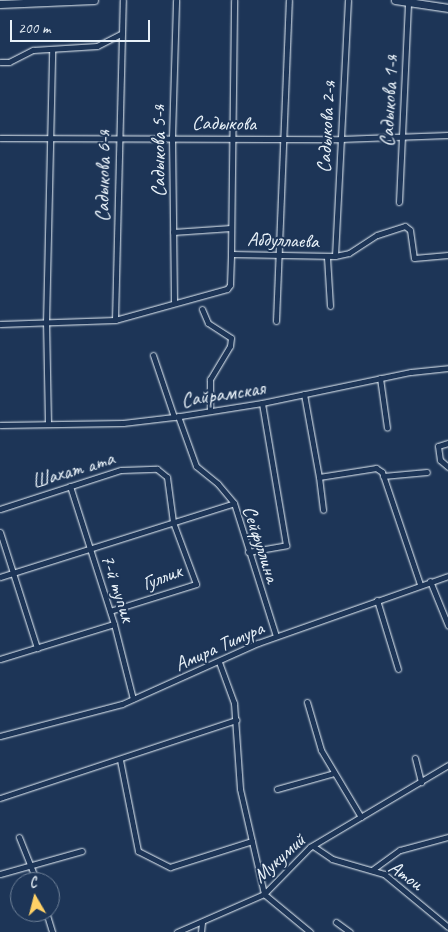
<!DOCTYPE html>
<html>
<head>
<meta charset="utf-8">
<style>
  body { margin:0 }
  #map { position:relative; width:448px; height:932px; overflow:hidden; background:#1d3557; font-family:Caveat,sans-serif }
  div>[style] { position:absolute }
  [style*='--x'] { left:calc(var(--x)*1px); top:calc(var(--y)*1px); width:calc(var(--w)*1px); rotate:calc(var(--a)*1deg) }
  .roads { filter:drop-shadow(0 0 1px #e8f1f8) drop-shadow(0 0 1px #e8f1f8) }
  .minor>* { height:5px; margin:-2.5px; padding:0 2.5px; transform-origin:2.5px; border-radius:2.5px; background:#1d3557 }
  .secondary>* { height:7px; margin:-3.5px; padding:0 3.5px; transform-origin:3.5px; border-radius:3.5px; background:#1d3557 }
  span { translate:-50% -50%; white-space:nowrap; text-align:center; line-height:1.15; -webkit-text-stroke:4px #1d3557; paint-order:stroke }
  .street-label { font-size:20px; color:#e8f1f8 }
  .north { position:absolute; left:10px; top:872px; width:50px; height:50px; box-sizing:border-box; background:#1d3557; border:1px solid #6e8097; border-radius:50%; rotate:352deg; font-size:14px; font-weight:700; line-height:20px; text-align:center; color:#e8f1f8 }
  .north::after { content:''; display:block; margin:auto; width:18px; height:22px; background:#ffd166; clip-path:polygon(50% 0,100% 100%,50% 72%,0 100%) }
  .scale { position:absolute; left:10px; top:20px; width:140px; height:22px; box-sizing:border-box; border:2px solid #e8f1f8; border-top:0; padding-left:6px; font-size:15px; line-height:18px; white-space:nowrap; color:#e8f1f8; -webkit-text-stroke:4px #1d3557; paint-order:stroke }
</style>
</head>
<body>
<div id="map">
  <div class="roads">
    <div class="minor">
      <div style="--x:0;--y:62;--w:9;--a:0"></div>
      <div style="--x:9;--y:62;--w:27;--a:-27"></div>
      <div style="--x:33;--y:50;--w:64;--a:-3.6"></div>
      <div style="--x:97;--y:46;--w:27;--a:-27"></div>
      <div style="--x:0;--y:138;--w:340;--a:0.2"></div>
      <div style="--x:340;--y:139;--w:108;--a:-2.1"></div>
      <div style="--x:399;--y:202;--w:200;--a:-87.4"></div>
      <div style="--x:173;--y:232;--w:58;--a:-3.9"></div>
      <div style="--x:231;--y:254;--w:254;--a:-89.3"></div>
      <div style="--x:335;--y:256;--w:256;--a:-87.1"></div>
      <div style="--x:327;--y:257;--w:49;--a:86.5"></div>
      <div style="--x:174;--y:301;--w:164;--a:-90.7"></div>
      <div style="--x:172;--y:137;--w:137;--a:-88.3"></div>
      <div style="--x:202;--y:309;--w:15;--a:67"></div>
      <div style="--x:208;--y:323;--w:27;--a:33"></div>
      <div style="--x:231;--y:338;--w:8;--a:97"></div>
      <div style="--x:230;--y:346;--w:39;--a:121"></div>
      <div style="--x:210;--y:379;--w:32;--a:90"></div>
      <div style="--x:115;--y:320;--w:320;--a:-88.6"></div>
      <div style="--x:276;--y:321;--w:321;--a:-87.7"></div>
      <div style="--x:0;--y:324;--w:115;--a:-2"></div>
      <div style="--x:115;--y:320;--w:116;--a:-15.5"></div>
      <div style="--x:227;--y:289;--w:5;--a:-53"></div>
      <div style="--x:230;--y:285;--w:31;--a:-88"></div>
      <div style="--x:231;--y:254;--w:104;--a:1.1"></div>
      <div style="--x:335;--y:256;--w:14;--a:-12"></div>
      <div style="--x:349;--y:253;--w:33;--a:-33"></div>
      <div style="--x:377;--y:235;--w:29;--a:-18"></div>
      <div style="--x:405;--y:226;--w:6;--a:39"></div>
      <div style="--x:410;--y:230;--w:28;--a:82"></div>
      <div style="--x:414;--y:258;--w:34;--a:-5"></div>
      <div style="--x:153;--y:355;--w:65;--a:71.3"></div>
      <div style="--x:380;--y:378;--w:50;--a:82"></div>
      <div style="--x:304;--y:394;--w:84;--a:79.8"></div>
      <div style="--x:319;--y:477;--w:58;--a:-9"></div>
      <div style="--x:376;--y:468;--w:7;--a:34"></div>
      <div style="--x:382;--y:472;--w:118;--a:71.3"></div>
      <div style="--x:178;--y:416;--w:53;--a:70.2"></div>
      <div style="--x:196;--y:466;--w:28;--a:39"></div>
      <div style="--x:218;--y:484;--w:25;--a:50"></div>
      <div style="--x:234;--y:503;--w:139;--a:72.5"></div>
      <div style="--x:48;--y:424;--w:101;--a:-91.1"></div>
      <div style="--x:46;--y:323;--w:274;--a:-88.7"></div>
      <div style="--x:0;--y:425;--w:123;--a:-0.9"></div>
      <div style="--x:123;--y:423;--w:51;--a:-6.7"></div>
      <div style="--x:174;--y:417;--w:89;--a:-9"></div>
      <div style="--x:262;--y:403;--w:152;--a:-11.8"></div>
      <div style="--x:411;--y:372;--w:37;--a:-6"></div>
      <div style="--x:448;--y:443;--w:10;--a:163"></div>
      <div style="--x:438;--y:446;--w:14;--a:82"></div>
      <div style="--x:440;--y:460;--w:11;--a:41"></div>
      <div style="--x:383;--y:476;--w:44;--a:-5.2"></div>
      <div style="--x:319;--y:477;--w:33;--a:83"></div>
      <div style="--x:70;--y:486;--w:145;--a:72.3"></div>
      <div style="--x:114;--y:624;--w:77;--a:75.8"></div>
      <div style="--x:0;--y:509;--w:127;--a:-17.9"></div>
      <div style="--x:121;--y:470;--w:36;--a:-2"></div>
      <div style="--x:157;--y:469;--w:13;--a:39"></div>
      <div style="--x:167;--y:477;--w:45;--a:82.4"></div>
      <div style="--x:173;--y:522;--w:66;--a:69.6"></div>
      <div style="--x:196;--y:584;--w:90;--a:162.6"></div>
      <div style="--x:0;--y:532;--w:122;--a:72.3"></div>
      <div style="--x:248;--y:552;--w:39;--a:-10"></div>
      <div style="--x:286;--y:545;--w:144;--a:-99.6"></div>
      <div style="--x:0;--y:577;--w:245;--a:-17.5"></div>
      <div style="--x:430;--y:581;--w:48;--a:67.8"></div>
      <div style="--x:377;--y:600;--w:72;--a:73.1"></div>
      <div style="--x:0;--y:659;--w:119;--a:-17.1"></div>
      <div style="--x:219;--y:662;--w:44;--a:69.9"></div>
      <div style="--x:234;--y:703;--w:86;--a:86"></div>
      <div style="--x:240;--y:789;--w:108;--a:77.1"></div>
      <div style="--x:264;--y:894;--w:60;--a:39.6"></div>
      <div style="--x:307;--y:702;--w:50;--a:73.7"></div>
      <div style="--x:321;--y:750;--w:78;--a:59.2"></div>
      <div style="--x:0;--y:736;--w:126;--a:-14.7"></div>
      <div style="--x:122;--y:704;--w:149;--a:-24.2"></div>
      <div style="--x:258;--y:643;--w:201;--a:-19.4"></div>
      <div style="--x:415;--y:758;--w:25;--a:76"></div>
      <div style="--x:120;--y:760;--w:93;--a:78.8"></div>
      <div style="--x:138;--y:851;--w:36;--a:27"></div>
      <div style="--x:170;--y:867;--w:86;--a:-17.6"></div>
      <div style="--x:277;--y:789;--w:59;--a:-15.7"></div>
      <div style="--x:0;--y:798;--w:249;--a:-18.3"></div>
      <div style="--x:19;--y:837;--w:48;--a:68.2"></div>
      <div style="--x:313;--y:846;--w:23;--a:34"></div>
      <div style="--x:332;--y:859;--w:54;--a:16.1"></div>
      <div style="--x:384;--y:874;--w:83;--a:39.6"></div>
      <div style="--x:372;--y:870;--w:34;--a:-36"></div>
      <div style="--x:400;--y:850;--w:50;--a:-15.2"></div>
      <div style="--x:0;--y:874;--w:85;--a:-15.7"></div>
      <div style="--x:46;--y:912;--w:21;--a:73"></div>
      <div style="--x:336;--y:922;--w:17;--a:36"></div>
      <div style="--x:177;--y:932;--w:95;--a:-23.6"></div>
      <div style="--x:264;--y:894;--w:66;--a:-45.6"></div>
      <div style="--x:310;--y:847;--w:161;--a:-30.7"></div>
      <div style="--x:201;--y:932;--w:9;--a:-84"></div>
    </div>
    <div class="secondary">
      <div style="--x:395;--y:0;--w:54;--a:8.6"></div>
      <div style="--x:0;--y:4;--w:94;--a:-2.4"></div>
    </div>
  </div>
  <div class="street-label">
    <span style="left:389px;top:101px;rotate:-87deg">Садыкова 1-я</span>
    <span style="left:224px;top:123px;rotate:1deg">Садыкова</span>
    <span style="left:326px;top:127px;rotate:-87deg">Садыкова 2-я</span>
    <span style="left:158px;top:151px;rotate:-90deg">Садыкова 5-я</span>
    <span style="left:103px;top:176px;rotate:-89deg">Садыкова 6-я</span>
    <span style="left:283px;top:240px;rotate:2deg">Абдуллаева</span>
    <span style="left:223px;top:394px;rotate:-9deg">Сайрамская</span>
    <span style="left:73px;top:470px;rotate:-17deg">Шахат ата</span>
    <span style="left:261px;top:544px;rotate:72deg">Сейфуллина</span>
    <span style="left:162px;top:577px;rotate:-21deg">Гуллик</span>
    <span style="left:118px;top:588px;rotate:72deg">7-й тупик</span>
    <span style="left:219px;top:646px;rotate:-24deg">Амира Тимура</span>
    <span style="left:279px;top:858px;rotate:-42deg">Мукумий</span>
    <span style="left:406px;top:875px;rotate:35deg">Атои</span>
  </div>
  <div class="north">С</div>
  <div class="scale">200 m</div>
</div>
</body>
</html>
